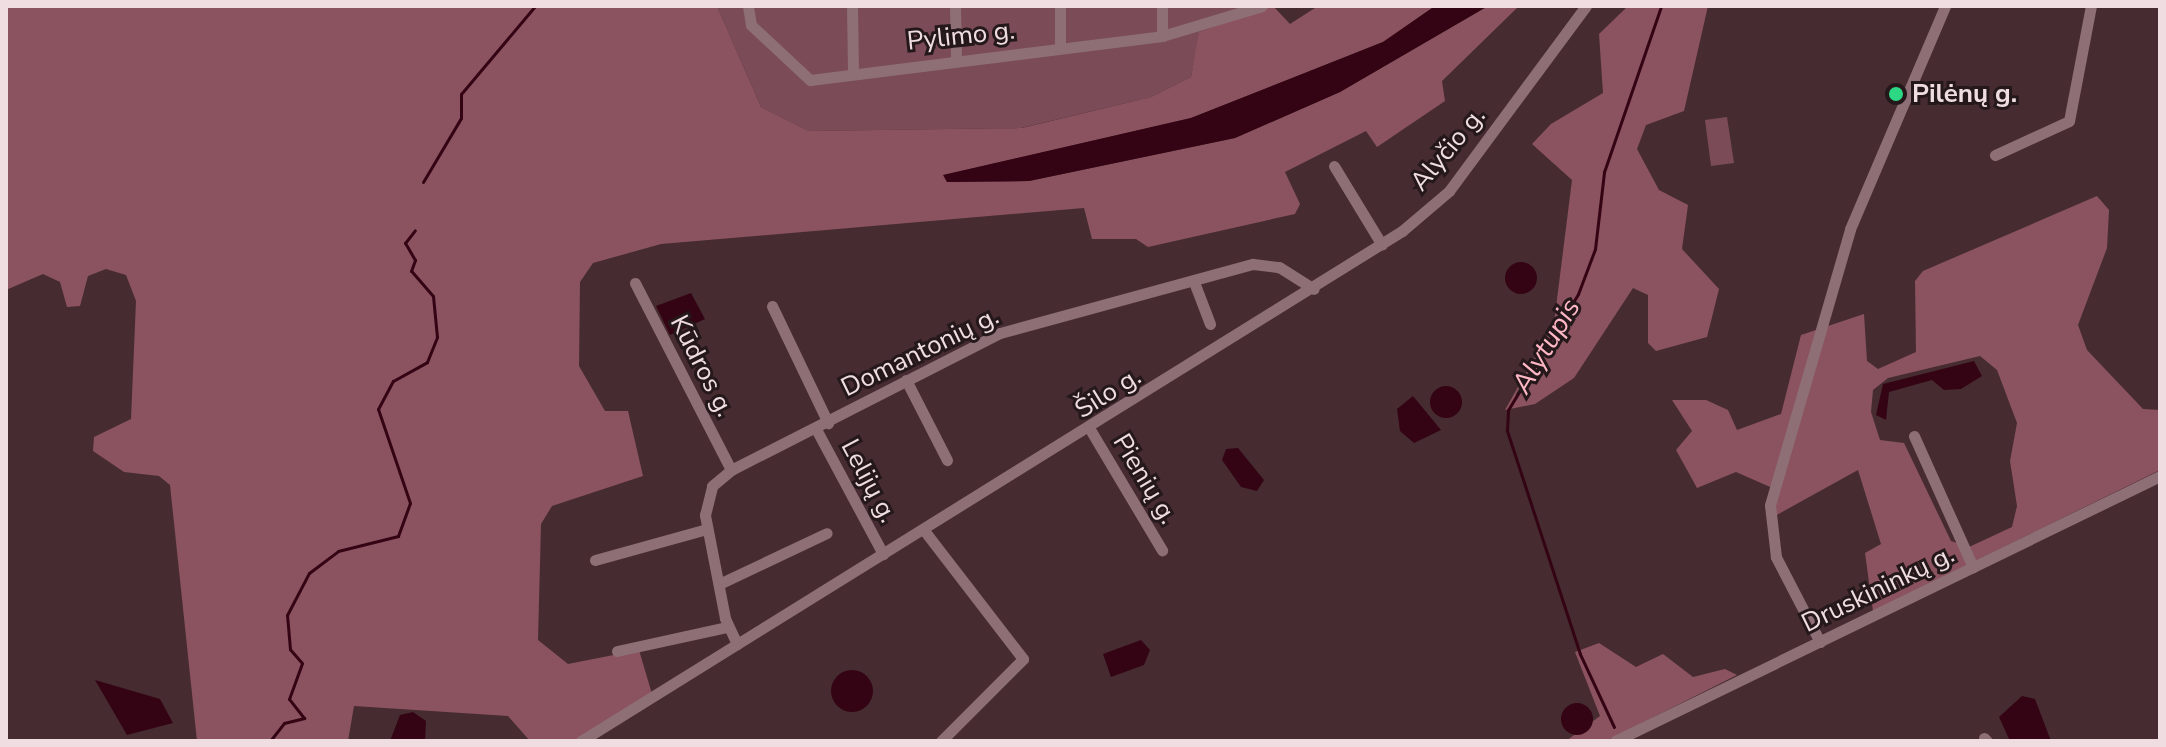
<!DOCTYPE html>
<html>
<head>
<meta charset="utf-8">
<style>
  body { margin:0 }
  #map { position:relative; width:2166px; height:747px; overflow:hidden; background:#462c31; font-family:"Nunito Sans",sans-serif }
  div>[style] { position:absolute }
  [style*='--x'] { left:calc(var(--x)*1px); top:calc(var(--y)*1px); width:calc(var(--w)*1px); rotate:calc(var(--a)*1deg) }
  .green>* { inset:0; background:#7b4c57 }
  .forest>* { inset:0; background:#8b535f }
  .water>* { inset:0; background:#340415 }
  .round { border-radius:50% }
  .stream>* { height:3px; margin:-1.5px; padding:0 1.5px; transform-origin:1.5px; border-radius:1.5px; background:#340415 }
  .minor>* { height:11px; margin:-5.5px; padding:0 5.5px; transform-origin:5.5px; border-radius:5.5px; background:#8e6f75 }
  .dots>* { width:22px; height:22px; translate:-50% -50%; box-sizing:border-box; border:4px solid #24181b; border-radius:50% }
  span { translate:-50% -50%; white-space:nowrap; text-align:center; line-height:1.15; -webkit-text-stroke:6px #24181b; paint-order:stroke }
  .street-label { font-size:26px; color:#efdde1 }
  .poi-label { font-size:26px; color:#efdde1; font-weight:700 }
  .left { translate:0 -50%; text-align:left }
  .water-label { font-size:28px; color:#ffb7c5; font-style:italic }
  .frame { position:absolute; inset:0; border:8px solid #efdde1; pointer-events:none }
</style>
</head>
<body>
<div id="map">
  <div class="green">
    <div style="clip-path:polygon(717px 6px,1273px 6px,1200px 32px,1191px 77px,1151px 97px,1021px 128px,809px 131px,761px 107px)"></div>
    <div style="clip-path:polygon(1727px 117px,1734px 163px,1711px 166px,1705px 120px)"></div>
  </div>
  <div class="forest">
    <div style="clip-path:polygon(6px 6px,717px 6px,761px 107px,809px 131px,1022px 128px,1151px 97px,1191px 77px,1199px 32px,1273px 6px,1290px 24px,1318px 6px,1435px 6px,1383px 42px,1191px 118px,944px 175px,947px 182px,1029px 181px,1235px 138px,1340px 92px,1488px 6px,1519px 6px,1442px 81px,1445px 101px,1377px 147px,1366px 131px,1285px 172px,1300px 204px,1295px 214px,1148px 247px,1136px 239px,1092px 239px,1084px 208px,661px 244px,593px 263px,580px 282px,579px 366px,605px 411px,628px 411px,643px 476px,552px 506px,541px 524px,538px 640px,568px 664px,639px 650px,652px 694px,577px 741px,530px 741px,508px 716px,354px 706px,348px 741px,197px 741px,170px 485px,159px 476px,124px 472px,93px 451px,94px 437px,131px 419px,136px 301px,126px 275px,106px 269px,88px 276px,80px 306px,67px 307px,60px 282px,43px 274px,6px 290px)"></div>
    <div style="clip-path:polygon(1628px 6px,1708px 6px,1684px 111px,1646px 125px,1637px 149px,1659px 190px,1688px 205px,1682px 249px,1719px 289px,1707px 337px,1656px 351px,1648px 343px,1648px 295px,1633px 288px,1574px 378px,1535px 404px,1505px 410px,1554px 323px,1572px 180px,1532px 144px,1551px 124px,1603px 93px,1599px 34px)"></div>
    <div style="clip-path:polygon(evenodd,2097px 196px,2109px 210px,2107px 248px,2078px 325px,2087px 350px,2143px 409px,2160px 410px,2160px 470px,1873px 611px,1865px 553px,1881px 544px,1858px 470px,1773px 517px,1777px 490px,1736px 472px,1697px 488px,1676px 450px,1692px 431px,1672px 400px,1706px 400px,1728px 410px,1737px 430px,1781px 414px,1801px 335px,1864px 314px,1867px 361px,1878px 369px,1916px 352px,1915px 281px,1923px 271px,2097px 196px,1980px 356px,1997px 370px,2017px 423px,2010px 461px,2017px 506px,2012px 527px,1969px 547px,1951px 541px,1904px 443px,1880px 440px,1871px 412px,1873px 390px,1888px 378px,1980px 356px)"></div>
    <div style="clip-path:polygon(1599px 643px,1636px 667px,1663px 654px,1693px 677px,1725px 669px,1737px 675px,1606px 741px,1566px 741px,1600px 716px,1575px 652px)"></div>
  </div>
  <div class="water">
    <div style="clip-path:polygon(1435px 6px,1488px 6px,1340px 92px,1235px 138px,1029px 181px,947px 182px,943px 175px,1191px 118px,1383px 42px)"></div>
    <div class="round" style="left:1505px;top:262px;width:32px;height:32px"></div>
    <div style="clip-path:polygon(691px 293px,705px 319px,670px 335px,656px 306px)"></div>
    <div style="clip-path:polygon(1974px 361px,1982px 376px,1961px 389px,1944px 390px,1932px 380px,1889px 392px,1886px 420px,1876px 415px,1883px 384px)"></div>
    <div class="round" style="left:1430px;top:386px;width:32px;height:32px"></div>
    <div style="clip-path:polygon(1413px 396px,1441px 430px,1414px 443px,1400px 431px,1397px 409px)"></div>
    <div style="clip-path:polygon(1238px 448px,1264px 480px,1257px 491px,1241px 487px,1222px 460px,1226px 449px)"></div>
    <div style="clip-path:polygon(1141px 640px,1150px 650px,1144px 665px,1111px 677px,1103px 654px)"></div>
    <div class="round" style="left:831px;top:670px;width:42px;height:42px"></div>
    <div style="clip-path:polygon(95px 680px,160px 699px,173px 723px,127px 735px)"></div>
    <div style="clip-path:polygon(2022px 696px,2035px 699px,2051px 741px,2010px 741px,1999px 717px)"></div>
    <div class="round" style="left:1561px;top:703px;width:32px;height:32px"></div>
    <div style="clip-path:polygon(413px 712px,426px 721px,425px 741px,390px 741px,400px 715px)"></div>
  </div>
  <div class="stream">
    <div style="--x:423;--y:182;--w:74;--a:-59.3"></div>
    <div style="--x:461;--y:118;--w:24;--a:-90"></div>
    <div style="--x:461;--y:94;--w:115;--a:-49.9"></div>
    <div style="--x:1614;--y:727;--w:81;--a:-115"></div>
    <div style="--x:1580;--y:654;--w:236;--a:-108.1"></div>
    <div style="--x:1507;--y:430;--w:20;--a:-87"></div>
    <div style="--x:1508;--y:410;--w:135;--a:-58.9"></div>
    <div style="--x:1578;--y:294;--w:48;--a:-69.3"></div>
    <div style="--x:1595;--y:249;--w:78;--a:-83.3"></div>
    <div style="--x:1604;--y:172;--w:176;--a:-71"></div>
    <div style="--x:270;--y:741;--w:23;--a:-52"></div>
    <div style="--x:284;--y:723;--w:21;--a:-14"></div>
    <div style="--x:304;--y:718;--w:24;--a:-128"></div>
    <div style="--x:289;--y:699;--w:38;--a:-70"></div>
    <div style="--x:302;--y:663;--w:18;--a:-131"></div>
    <div style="--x:290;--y:649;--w:34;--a:-95"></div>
    <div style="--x:287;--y:615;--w:47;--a:-62.4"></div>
    <div style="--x:309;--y:573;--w:36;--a:-37"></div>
    <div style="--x:338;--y:551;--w:62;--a:-14"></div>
    <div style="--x:398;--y:536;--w:35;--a:-70"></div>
    <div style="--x:410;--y:503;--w:99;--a:-108.8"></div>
    <div style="--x:378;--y:409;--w:32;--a:-62"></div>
    <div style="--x:393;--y:381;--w:39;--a:-29"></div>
    <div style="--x:427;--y:362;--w:27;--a:-68"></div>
    <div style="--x:437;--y:337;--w:41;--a:-95.6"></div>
    <div style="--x:433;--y:296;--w:33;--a:-131"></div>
    <div style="--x:411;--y:271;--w:12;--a:-70"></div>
    <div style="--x:415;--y:260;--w:20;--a:-120"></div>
    <div style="--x:405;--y:243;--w:16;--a:-52"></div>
  </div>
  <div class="minor">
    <div style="--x:748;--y:6;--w:19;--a:81"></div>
    <div style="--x:751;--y:25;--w:81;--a:43"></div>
    <div style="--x:810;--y:80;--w:355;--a:-7.1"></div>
    <div style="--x:1162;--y:36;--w:104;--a:-16.7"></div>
    <div style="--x:852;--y:6;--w:66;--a:89.1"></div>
    <div style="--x:955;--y:6;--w:51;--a:88.9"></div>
    <div style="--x:1060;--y:6;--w:42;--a:90"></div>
    <div style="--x:1162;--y:6;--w:30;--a:90"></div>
    <div style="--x:1995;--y:155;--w:81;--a:-24.7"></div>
    <div style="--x:2069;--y:121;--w:117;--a:-79.2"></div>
    <div style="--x:1334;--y:166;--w:92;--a:58.7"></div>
    <div style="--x:1194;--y:282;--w:45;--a:69.1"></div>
    <div style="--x:635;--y:283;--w:210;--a:62.8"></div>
    <div style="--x:772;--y:306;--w:130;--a:64.4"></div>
    <div style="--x:906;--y:380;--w:90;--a:62.9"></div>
    <div style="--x:816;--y:429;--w:142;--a:61.8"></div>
    <div style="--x:1091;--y:431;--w:139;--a:59.2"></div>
    <div style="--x:1914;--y:436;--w:144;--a:65.8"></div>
    <div style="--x:923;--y:529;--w:164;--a:52.4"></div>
    <div style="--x:1023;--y:659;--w:116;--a:135"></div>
    <div style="--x:595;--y:560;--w:116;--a:-15.5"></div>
    <div style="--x:719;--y:584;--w:119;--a:-25.3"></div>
    <div style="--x:1820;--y:642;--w:96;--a:-117.4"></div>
    <div style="--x:1776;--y:557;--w:52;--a:-96.6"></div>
    <div style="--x:1770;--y:505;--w:287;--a:-73.8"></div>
    <div style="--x:1850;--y:229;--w:242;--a:-66.9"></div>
    <div style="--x:737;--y:644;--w:29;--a:-115"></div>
    <div style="--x:725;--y:618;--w:105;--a:-101"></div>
    <div style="--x:705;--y:515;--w:30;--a:-76"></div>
    <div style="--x:712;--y:486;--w:25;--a:-40"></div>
    <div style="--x:731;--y:470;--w:302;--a:-27"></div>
    <div style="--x:1000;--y:333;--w:262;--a:-15.3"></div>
    <div style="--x:1253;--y:264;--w:26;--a:7"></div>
    <div style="--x:1279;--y:267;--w:41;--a:32.2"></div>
    <div style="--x:617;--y:651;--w:113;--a:-12.3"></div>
    <div style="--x:1984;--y:738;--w:4;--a:45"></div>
    <div style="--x:581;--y:741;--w:967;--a:-31.85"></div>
    <div style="--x:1402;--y:231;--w:62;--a:-40.4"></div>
    <div style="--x:1449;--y:191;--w:230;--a:-53.5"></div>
    <div style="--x:1615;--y:741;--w:606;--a:-25.93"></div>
  </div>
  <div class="dots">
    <div style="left:1896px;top:94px;background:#2dd884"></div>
  </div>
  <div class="street-label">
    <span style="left:961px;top:36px;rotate:-6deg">Pylimo g.</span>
    <span style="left:1448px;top:149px;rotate:-50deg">Alyčio g.</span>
    <span style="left:920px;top:352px;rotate:-26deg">Domantonių g.</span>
    <span style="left:702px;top:366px;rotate:63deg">Kūdros g.</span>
    <span style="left:1108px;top:393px;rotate:-32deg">Šilo g.</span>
    <span style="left:1145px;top:479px;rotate:59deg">Pienių g.</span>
    <span style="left:869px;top:481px;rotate:62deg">Lelijų g.</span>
    <span style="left:1878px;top:589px;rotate:-26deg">Druskininkų g.</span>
  </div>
  <div class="poi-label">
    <span class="left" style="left:1912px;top:94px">Pilėnų g.</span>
  </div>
  <div class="water-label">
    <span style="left:1546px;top:346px;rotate:-59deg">Alytupis</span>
  </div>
  <div class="frame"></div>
</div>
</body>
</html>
